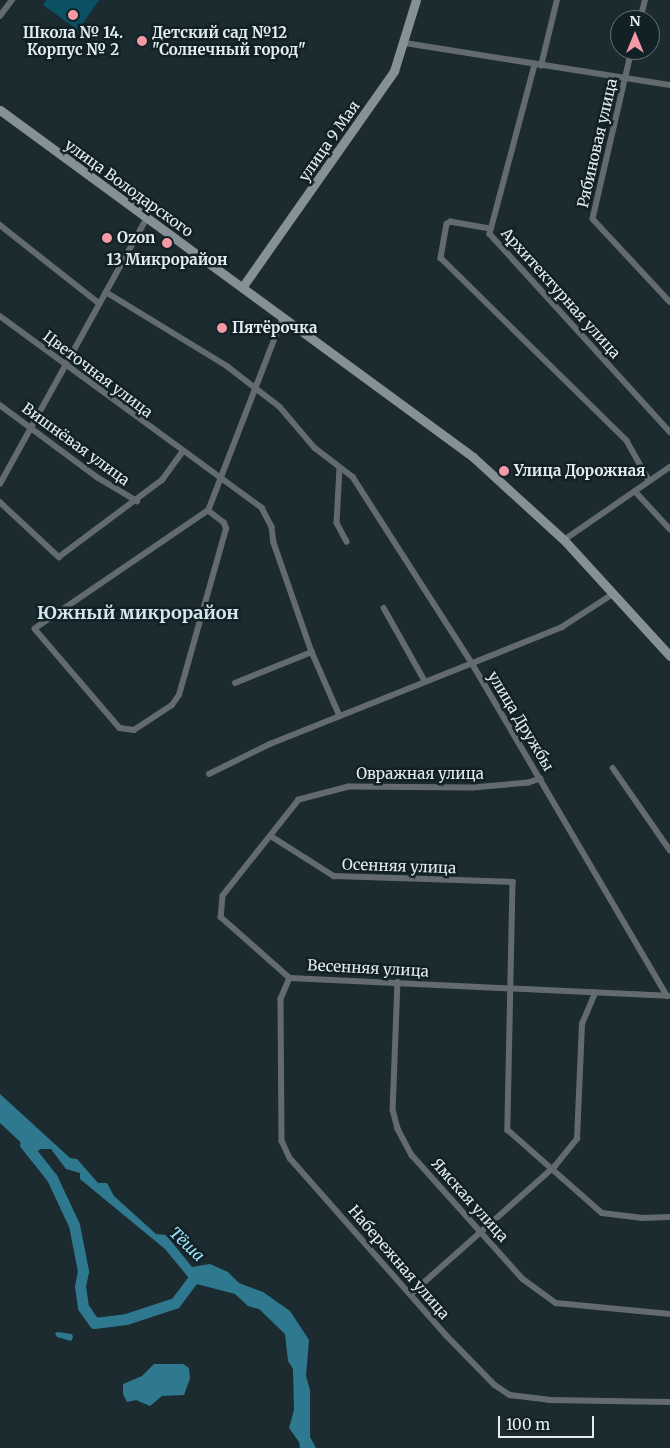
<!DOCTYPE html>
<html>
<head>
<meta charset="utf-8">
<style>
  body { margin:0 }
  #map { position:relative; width:670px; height:1448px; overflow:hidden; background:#1b2b30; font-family:Merriweather,serif }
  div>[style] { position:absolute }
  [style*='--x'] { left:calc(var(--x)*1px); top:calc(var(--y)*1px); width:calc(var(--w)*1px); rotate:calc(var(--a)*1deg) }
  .green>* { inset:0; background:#0a5164 }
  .water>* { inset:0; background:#2f7990 }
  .river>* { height:11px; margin:-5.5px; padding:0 5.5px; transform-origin:5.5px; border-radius:5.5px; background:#2f7990 }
  .street>* { height:5.5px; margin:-2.75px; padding:0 2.75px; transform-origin:2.75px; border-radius:2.75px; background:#636b6e }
  .secondary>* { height:9px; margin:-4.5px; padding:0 4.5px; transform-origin:4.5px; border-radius:4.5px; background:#859196 }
  .dots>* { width:14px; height:14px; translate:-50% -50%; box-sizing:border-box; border:2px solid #122126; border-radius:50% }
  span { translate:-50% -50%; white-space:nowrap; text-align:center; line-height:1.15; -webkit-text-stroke:5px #122126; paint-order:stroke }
  .poi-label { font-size:15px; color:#e3edf0; font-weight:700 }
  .left { translate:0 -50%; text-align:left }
  .street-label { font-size:15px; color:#e3edf0 }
  .water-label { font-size:16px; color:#9de4fd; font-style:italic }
  .quarter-label { font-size:18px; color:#d3e7ee; font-weight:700 }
  .north { position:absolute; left:610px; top:10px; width:50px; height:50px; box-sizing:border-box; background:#122126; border:1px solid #667377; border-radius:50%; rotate:0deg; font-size:14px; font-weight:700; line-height:20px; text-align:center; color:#e3edf0 }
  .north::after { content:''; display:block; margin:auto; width:18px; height:22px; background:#f49aa6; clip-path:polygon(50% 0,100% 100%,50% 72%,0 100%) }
  .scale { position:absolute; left:498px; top:1416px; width:96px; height:22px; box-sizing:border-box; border:2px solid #e3edf0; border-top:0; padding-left:6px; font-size:15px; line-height:18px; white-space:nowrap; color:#e3edf0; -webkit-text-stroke:4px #122126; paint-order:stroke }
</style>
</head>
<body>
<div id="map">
  <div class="green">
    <div style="clip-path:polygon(46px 0,99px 0,78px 30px,43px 5px)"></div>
  </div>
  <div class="water">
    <div style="clip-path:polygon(0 1094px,70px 1158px,77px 1159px,98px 1183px,107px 1183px,114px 1196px,156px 1234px,166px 1235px,192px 1267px,210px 1264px,228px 1272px,239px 1283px,263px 1292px,290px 1311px,309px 1340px,306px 1376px,310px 1390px,310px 1437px,316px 1448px,300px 1448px,299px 1442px,289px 1428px,294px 1410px,293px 1369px,288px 1361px,285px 1334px,259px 1309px,248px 1306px,235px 1294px,193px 1283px,165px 1249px,80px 1179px,80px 1173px,66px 1169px,51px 1149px,40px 1149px,32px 1159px,29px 1150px,0 1123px)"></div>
    <div style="clip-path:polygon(58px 1332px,72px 1334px,73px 1337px,71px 1341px,57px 1337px,55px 1333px)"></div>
    <div style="clip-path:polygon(154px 1364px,183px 1364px,189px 1368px,190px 1378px,184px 1395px,162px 1396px,150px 1406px,136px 1400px,127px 1402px,123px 1394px,123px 1384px,142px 1376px)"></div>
  </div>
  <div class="river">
    <div style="--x:25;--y:1144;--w:43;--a:51.5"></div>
    <div style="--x:52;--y:1178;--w:52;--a:64.9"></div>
    <div style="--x:74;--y:1225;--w:47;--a:78.9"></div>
    <div style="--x:83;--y:1271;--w:15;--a:101"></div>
    <div style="--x:80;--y:1286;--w:21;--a:82"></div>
    <div style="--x:83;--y:1307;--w:19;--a:55"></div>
    <div style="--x:94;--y:1323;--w:32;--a:-7"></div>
    <div style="--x:126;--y:1319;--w:52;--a:-18.1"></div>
    <div style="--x:175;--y:1303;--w:35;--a:-53"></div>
  </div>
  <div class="street">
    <div style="--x:0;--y:16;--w:20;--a:-53"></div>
    <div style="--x:640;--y:20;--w:21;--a:-76"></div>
    <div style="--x:405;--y:43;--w:268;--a:9"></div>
    <div style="--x:632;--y:50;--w:173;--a:103"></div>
    <div style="--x:593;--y:219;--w:113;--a:47.1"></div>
    <div style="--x:535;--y:65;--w:175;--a:104.9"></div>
    <div style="--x:490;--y:234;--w:268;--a:47.7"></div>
    <div style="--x:541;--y:66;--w:68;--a:-76.4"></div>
    <div style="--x:0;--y:225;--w:127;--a:38.3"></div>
    <div style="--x:490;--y:229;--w:40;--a:-170"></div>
    <div style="--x:451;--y:222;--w:4;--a:153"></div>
    <div style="--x:447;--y:224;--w:35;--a:100"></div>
    <div style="--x:441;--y:258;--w:261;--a:44.5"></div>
    <div style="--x:627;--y:441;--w:45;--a:60.6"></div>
    <div style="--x:106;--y:292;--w:142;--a:31.4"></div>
    <div style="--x:227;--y:366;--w:67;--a:37.7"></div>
    <div style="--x:280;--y:407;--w:54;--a:49.5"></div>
    <div style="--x:315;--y:448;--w:48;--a:37.3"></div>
    <div style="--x:353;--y:477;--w:221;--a:57.4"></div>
    <div style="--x:472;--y:663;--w:386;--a:59.6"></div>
    <div style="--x:0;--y:316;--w:325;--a:36.2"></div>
    <div style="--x:262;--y:508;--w:21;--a:62"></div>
    <div style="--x:272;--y:527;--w:16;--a:83"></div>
    <div style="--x:274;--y:543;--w:115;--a:70.8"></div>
    <div style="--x:312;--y:652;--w:70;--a:66.4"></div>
    <div style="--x:0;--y:405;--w:121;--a:36.6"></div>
    <div style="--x:97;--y:477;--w:47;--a:31"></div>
    <div style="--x:340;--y:468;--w:55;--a:93.1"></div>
    <div style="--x:337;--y:523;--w:21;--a:62"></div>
    <div style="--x:0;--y:484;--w:304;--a:-61.1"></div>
    <div style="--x:635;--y:491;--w:52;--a:47.4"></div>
    <div style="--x:0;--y:502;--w:81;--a:43"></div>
    <div style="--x:59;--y:557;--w:129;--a:-36.8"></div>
    <div style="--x:162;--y:480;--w:36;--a:-54"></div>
    <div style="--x:208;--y:511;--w:209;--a:145.7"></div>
    <div style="--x:35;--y:629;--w:130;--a:49.4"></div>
    <div style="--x:120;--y:728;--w:14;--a:8"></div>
    <div style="--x:134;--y:730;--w:45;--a:-33.3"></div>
    <div style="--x:172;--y:705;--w:12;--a:-55"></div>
    <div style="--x:179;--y:695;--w:173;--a:-74.2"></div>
    <div style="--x:226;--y:529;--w:6;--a:-108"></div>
    <div style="--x:224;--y:523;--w:20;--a:-143"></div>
    <div style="--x:208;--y:511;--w:208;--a:-68.9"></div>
    <div style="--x:564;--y:540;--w:129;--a:-34.6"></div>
    <div style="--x:384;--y:608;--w:84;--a:60.7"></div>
    <div style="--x:235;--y:683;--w:83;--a:-21.9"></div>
    <div style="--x:613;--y:768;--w:100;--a:55.2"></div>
    <div style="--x:209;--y:774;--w:68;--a:-26.2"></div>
    <div style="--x:270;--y:744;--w:315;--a:-21.8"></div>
    <div style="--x:562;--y:627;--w:61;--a:-32.9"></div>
    <div style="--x:541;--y:779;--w:13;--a:162"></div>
    <div style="--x:529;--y:783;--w:56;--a:174.9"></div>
    <div style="--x:473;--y:788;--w:124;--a:-179.5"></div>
    <div style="--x:349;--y:787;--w:52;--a:165.4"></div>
    <div style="--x:299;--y:800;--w:122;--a:128.4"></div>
    <div style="--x:223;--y:896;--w:21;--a:95"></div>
    <div style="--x:221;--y:917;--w:92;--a:41.5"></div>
    <div style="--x:290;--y:978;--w:378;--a:2.7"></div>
    <div style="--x:271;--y:836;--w:75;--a:32.4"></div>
    <div style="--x:334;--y:876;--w:179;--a:1.9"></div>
    <div style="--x:513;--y:882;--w:248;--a:91.2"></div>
    <div style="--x:508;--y:1130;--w:125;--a:41.4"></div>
    <div style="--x:602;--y:1213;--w:39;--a:7"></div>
    <div style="--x:641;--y:1218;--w:29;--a:-2"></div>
    <div style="--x:290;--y:978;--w:23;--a:113"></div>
    <div style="--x:281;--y:999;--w:142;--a:89.6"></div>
    <div style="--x:282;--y:1141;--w:19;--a:65"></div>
    <div style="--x:290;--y:1158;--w:236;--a:48.6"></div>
    <div style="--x:446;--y:1335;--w:70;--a:45.6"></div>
    <div style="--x:495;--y:1385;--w:18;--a:34"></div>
    <div style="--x:510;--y:1395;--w:39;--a:7"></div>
    <div style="--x:549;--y:1400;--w:121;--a:0.9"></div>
    <div style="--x:398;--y:982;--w:128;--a:92.2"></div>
    <div style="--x:393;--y:1110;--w:20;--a:75"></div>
    <div style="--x:398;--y:1129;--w:30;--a:62"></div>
    <div style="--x:412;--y:1155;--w:166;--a:48.2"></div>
    <div style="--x:523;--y:1279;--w:41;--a:36"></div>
    <div style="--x:556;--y:1303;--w:115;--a:5.5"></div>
    <div style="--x:411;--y:1294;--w:193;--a:-41.6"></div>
    <div style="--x:555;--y:1166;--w:35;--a:-51"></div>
    <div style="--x:577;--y:1139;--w:115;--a:-87.5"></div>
    <div style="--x:582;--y:1024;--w:34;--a:-67"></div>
  </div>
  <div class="secondary">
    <div style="--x:0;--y:110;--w:587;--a:36.26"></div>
    <div style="--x:473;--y:457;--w:123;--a:42.4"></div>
    <div style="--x:564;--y:540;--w:157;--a:47.6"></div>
    <div style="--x:243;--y:286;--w:263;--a:-54.9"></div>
    <div style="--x:394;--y:71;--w:74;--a:-72.8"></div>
  </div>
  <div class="dots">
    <div style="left:73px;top:15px;background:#f49aa6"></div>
    <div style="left:142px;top:41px;background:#f49aa6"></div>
    <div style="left:107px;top:238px;background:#f49aa6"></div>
    <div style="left:167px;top:243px;background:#f49aa6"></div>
    <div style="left:222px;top:328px;background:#f49aa6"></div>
    <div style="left:504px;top:471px;background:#f49aa6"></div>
  </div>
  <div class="poi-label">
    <span style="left:73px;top:41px">Школа № 14.<br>Корпус № 2</span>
    <span class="left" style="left:152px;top:41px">Детский сад №12<br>"Солнечный город"</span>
    <span class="left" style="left:117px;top:238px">Ozon</span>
    <span style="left:167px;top:260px">13 Микрорайон</span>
    <span class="left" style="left:232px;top:328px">Пятёрочка</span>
    <span class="left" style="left:514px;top:471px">Улица Дорожная</span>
  </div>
  <div class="street-label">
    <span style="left:329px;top:141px;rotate:-55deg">улица 9 Мая</span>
    <span style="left:597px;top:143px;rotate:-77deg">Рябиновая улица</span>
    <span style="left:129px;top:188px;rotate:36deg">улица Володарского</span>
    <span style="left:561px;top:293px;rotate:48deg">Архитектурная улица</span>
    <span style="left:98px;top:374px;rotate:37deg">Цветочная улица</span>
    <span style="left:76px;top:444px;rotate:36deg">Вишнёвая улица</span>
    <span style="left:521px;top:721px;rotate:59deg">улица Дружбы</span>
    <span style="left:420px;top:774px">Овражная улица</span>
    <span style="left:399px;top:866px;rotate:2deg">Осенняя улица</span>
    <span style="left:368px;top:968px;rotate:3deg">Весенняя улица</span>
    <span style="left:470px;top:1200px;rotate:48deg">Ямская улица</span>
    <span style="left:399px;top:1262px;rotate:49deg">Набережная улица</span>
  </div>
  <div class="water-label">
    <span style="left:187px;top:1244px;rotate:44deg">Тёша</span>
  </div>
  <div class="quarter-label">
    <span style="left:138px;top:613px">Южный микрорайон</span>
  </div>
  <div class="north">N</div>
  <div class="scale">100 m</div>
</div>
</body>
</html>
